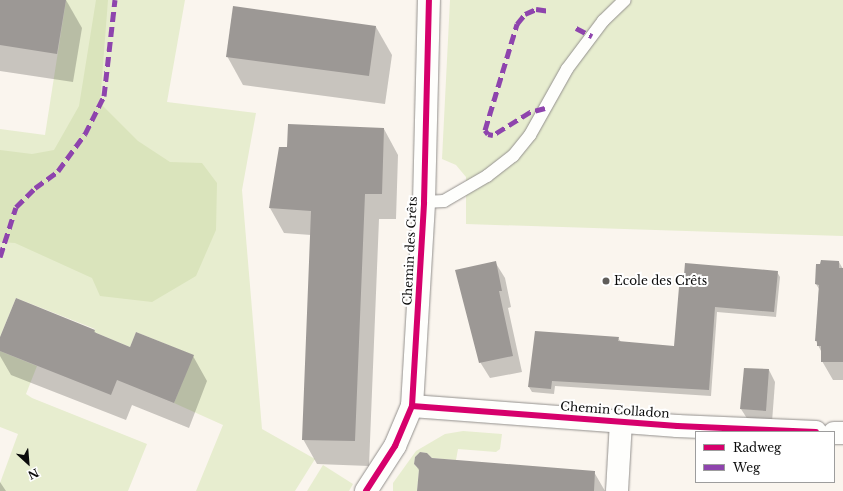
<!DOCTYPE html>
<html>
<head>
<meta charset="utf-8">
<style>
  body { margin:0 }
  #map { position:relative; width:843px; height:491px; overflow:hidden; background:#faf5ee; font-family:"Libre Baskerville",serif }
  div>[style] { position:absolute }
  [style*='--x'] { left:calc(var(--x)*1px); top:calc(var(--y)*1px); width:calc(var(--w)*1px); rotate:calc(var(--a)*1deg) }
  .green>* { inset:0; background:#e7edcf }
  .forest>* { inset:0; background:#dae4bc }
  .shadow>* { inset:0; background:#0003 }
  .building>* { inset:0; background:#9c9895 }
  .roads { filter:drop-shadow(0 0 1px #93908d) drop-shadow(0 0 1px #93908d) }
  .service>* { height:12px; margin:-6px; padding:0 6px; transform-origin:6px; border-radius:6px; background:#fefefc }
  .minor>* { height:22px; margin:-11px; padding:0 11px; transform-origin:11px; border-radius:11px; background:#fefefc }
  .quiet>* { height:5px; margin-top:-2.5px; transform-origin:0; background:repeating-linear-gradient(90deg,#8e44ad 0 10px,transparent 0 15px) }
  .cycleway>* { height:6px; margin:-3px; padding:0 3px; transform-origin:3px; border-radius:3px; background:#d6006c }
  .dots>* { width:11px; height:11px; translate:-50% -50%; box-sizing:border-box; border:2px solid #fff; border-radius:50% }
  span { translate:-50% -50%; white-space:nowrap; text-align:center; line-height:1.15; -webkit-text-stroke:4px #fff; paint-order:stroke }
  .street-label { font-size:12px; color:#0b0b0b }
  .poi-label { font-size:12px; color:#0b0b0b }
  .left { translate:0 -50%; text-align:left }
  .legend { position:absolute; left:695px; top:431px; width:140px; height:52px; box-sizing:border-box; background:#fff; border:1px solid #9d9d9d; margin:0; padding:5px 7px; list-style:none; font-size:12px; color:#0b0b0b }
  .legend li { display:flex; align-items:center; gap:8px; height:20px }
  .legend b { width:20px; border:1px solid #9d9d9d }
  .north { position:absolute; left:8px; top:443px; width:40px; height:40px; -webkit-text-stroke:3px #fff; paint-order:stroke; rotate:154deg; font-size:11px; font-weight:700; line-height:16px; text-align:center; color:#0b0b0b }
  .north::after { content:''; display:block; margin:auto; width:14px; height:18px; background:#0b0b0b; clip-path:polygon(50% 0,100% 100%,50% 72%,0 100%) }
</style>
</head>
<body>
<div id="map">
  <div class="green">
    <div style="clip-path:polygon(66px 0,185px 0,167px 102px,256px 113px,242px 190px,262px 429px,315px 459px,295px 491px,196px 491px,223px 425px,174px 403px,193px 355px,136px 332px,130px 347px,94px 332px,95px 329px,16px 298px,0 337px,0 129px,45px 135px)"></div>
    <div style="clip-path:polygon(450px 0,843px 0,843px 236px,466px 224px,466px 177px,456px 165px,442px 159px)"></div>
    <div style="clip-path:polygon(0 351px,37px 366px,26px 394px,32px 398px,147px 444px,128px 491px,0 491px,0 483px,18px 434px,0 427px)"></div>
    <div style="clip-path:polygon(463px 431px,502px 434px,500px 449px,496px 452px,458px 449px,456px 460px,432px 458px,427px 453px,420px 452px,415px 457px,414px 464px,419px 469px,417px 491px,393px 491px,393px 483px,416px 451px,445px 434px)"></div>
    <div style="clip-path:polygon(323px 465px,353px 484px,349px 491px,307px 491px)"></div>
  </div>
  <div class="forest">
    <div style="clip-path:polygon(96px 0,108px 0,100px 103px,138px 141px,170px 162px,202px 163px,217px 183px,216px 230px,196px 276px,152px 302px,100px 296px,92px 278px,15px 243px,0 242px,0 150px,32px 154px,54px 150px,79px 106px)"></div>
  </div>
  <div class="shadow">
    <div style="clip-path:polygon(0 0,66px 0,82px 28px,73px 82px,0 71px)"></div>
    <div style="clip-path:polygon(376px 27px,392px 55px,385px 104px,243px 85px,227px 56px)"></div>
    <div style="clip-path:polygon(384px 129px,398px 155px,396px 219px,379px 219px,369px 466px,317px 464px,303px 439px,311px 235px,284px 233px,270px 208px,288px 148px)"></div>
    <div style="clip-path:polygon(495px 262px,505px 278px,511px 307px,508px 308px,522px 372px,490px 378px,480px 362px)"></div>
    <div style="clip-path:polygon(839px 262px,843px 269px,843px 380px,833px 380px,822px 361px,822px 353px,816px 341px,819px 289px,816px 284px)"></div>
    <div style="clip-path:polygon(777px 272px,780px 277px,776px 317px,717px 312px,711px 396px,555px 386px,554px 394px,532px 392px,529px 387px,618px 338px,621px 342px,675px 347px,680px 288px)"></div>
    <div style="clip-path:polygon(94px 330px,97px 335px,130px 348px,193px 356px,207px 381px,189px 428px,132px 405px,126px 420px,11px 375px,0 356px,0 340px)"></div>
    <div style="clip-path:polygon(769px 370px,775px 382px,772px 422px,748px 420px,741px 409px)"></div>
    <div style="clip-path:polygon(432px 459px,594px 472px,605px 491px,418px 491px,420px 472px,415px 464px)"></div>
    <div style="clip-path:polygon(0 481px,0 482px,6px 491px,0 491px)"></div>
  </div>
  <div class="building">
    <div style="clip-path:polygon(0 0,66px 0,57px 54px,0 45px)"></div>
    <div style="clip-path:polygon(233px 6px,376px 26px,369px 76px,226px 57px)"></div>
    <div style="clip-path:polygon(288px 124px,384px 128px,382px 194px,365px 194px,355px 441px,302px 440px,311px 211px,269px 208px,279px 147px,287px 147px)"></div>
    <div style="clip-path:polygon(821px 260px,839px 261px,839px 268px,843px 268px,843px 362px,821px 362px,821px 346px,817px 346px,817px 341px,815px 341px,819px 285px,815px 284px,816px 264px,820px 264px)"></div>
    <div style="clip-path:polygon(496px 261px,502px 291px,499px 291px,513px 356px,479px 363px,455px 270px)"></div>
    <div style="clip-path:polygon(685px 263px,778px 271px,774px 312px,715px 307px,709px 390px,552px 381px,551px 389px,528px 387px,535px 331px,619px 337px,618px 341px,674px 346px,679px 287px,683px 287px)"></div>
    <div style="clip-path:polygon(16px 298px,95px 330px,94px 332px,130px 347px,136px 332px,194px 355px,174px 403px,117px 380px,111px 395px,0 351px,0 337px)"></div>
    <div style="clip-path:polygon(744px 368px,769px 369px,766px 411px,740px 409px)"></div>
    <div style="clip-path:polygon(420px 452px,427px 453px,432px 458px,595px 471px,594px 491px,417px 491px,419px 469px,414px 464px,415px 457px)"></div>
  </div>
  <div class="roads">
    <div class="service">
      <div style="--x:424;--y:202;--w:20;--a:-3"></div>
      <div style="--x:444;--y:201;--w:50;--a:-30.2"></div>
      <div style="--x:487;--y:176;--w:33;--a:-38"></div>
      <div style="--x:513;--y:156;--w:27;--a:-51"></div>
      <div style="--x:530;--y:135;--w:76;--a:-60.7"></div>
      <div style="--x:567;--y:69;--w:60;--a:-53.1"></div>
      <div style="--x:603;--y:21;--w:30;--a:-44"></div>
    </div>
    <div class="minor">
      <div style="--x:412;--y:406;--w:266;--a:4.3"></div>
      <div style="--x:677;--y:426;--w:139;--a:2.5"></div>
      <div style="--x:834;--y:433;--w:9;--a:0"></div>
      <div style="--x:366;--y:491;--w:54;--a:-57.2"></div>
      <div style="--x:395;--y:446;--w:43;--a:-67"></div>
      <div style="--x:412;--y:406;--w:204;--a:-86.6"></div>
      <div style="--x:424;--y:202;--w:202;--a:-88.6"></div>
      <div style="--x:617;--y:491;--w:70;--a:-86.7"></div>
    </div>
  </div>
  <div class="quiet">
    <div style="--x:576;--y:28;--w:18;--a:27"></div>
    <div style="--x:545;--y:108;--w:16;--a:165"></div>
    <div style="--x:530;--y:112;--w:44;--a:148.1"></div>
    <div style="--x:493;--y:135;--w:5;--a:-169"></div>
    <div style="--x:488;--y:134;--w:5;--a:-127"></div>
    <div style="--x:485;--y:130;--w:111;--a:-73.2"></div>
    <div style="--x:517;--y:24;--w:13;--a:-51"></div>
    <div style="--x:525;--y:14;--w:12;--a:-24"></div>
    <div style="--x:536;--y:9;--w:14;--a:8"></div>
    <div style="--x:0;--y:257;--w:52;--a:-72.3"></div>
    <div style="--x:16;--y:207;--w:27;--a:-45"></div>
    <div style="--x:35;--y:188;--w:29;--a:-36"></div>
    <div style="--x:58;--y:171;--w:46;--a:-53.9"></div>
    <div style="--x:85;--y:134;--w:42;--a:-63.4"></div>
    <div style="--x:104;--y:96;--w:97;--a:-83.5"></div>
  </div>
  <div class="cycleway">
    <div style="--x:412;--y:406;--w:266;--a:4.3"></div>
    <div style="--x:677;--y:426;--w:139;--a:2.5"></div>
    <div style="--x:366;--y:491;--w:54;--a:-57.2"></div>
    <div style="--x:395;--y:446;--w:43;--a:-67"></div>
    <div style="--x:412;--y:406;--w:204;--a:-86.6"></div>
    <div style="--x:424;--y:202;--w:202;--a:-88.6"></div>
  </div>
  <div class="dots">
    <div style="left:606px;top:281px;background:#5f5d5a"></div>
  </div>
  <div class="street-label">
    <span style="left:410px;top:251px;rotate:-87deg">Chemin des Crêts</span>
    <span style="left:615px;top:410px;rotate:4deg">Chemin Colladon</span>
  </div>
  <div class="poi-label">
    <span class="left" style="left:614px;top:281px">Ecole des Crêts</span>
  </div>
  <ul class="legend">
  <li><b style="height:5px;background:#d6006c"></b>Radweg</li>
  <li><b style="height:5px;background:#8e44ad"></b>Weg</li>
  </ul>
  <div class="north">N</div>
</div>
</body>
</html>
